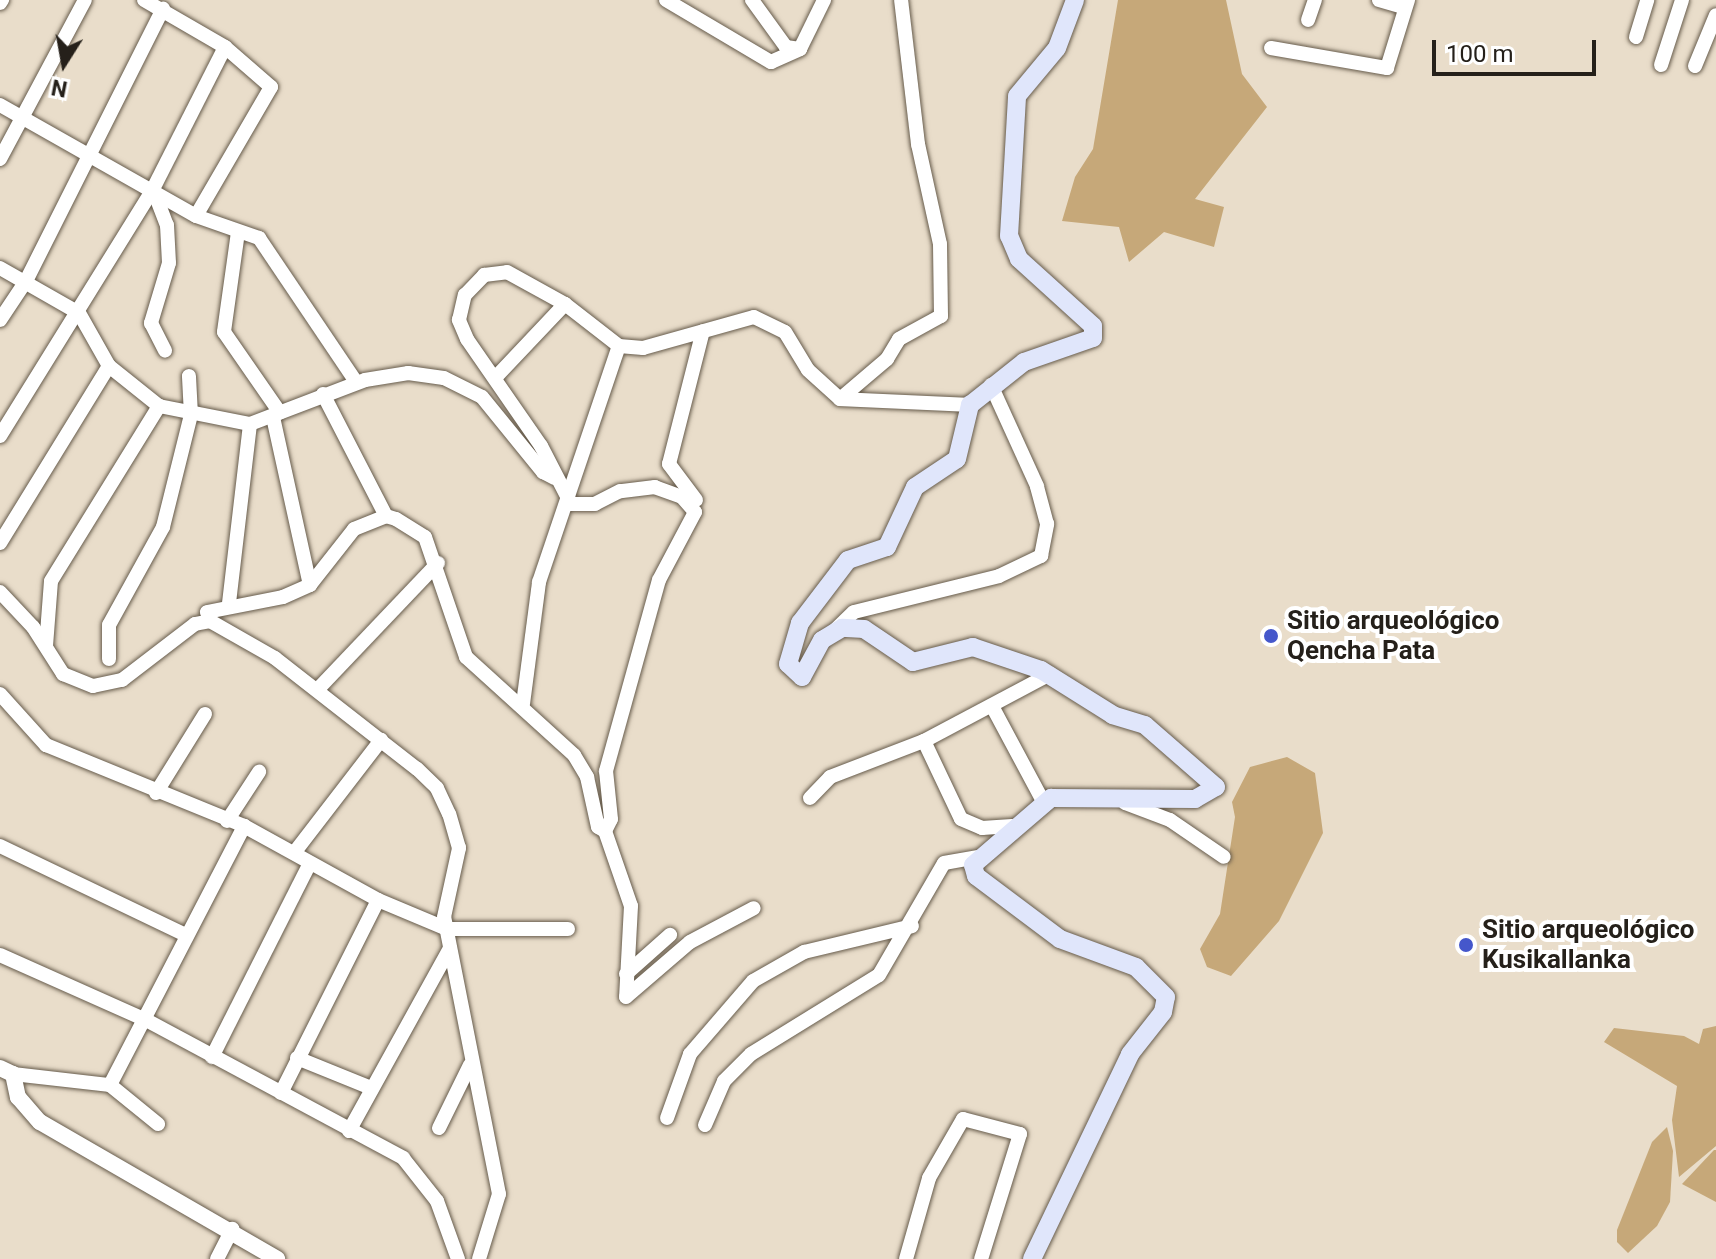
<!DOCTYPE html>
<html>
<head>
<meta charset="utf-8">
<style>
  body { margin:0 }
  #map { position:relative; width:1716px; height:1259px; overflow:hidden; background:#e9ddca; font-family:Roboto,sans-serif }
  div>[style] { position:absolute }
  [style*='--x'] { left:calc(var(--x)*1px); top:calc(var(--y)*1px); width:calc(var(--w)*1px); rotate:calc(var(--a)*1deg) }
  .green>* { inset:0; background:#c6a879 }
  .roads { filter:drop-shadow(0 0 2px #665b4b) drop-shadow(0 0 2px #665b4b) }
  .minor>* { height:14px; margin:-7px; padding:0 7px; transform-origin:7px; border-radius:7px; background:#fff }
  .tertiary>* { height:16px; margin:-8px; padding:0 8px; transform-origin:8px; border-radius:8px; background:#fff }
  .secondary>* { height:18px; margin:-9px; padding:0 9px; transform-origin:9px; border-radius:9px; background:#e0e6fb }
  .dots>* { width:22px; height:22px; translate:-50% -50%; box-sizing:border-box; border:4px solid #fff; border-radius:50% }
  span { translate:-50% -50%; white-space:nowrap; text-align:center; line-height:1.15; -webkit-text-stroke:8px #fff; paint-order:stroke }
  .poi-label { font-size:26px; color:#25201a; font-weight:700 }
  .left { translate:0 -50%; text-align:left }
  .north { position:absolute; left:24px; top:24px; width:80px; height:80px; -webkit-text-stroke:6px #fff; paint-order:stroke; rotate:191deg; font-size:22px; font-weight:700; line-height:32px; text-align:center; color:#25201a }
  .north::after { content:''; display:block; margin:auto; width:28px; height:36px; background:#25201a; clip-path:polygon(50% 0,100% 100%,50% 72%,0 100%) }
  .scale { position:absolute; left:1432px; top:40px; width:164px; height:36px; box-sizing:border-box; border:4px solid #25201a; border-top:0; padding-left:10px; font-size:24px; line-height:28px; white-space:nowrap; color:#25201a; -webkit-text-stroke:6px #fff; paint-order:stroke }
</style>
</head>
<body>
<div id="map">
  <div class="green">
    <div style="clip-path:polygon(1118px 0,1226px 0,1242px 74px,1267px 107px,1195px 199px,1224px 207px,1214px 247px,1164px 232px,1129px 262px,1119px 227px,1062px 221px,1075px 177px,1093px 149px)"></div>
    <div style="clip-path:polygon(1287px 757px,1315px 773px,1323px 833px,1279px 921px,1231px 976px,1207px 967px,1200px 949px,1220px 914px,1235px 817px,1232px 802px,1250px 767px)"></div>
    <div style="clip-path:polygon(1716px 1026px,1716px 1146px,1679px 1177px,1672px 1120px,1677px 1086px,1604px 1042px,1614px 1028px,1684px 1036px,1699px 1044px,1703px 1029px)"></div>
    <div style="clip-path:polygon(1667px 1127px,1673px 1151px,1670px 1202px,1657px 1226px,1628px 1253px,1617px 1242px,1617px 1230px,1652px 1142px)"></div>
    <div style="clip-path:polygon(1714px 1150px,1716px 1150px,1716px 1202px,1682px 1184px)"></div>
  </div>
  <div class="roads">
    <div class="minor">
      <div style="--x:144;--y:0;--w:94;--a:30.1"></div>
      <div style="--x:225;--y:47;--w:61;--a:41"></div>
      <div style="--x:271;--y:87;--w:149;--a:120.2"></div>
      <div style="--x:666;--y:0;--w:122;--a:30.6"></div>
      <div style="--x:771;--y:62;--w:32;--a:-24"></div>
      <div style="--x:752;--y:0;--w:58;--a:54.1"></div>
      <div style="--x:786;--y:47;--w:14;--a:8"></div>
      <div style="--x:800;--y:49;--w:55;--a:-63.9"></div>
      <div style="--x:1379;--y:0;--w:26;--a:16"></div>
      <div style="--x:0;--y:3;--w:4;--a:-56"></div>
      <div style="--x:1308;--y:20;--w:21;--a:-71"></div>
      <div style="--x:1636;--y:37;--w:39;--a:-73"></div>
      <div style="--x:1271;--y:48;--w:118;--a:9.8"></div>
      <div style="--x:1387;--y:68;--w:71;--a:-72.8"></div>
      <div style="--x:1661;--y:65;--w:68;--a:-72.1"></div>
      <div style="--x:1695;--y:66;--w:55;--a:-67.6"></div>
      <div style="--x:0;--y:105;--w:225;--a:29.5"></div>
      <div style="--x:196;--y:216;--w:67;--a:19.2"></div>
      <div style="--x:259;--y:238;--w:174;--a:56"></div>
      <div style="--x:0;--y:159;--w:180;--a:-61.9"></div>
      <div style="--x:153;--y:189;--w:39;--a:69"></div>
      <div style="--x:167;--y:225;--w:38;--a:87"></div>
      <div style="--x:169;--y:263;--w:63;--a:106.7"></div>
      <div style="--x:151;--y:323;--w:31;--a:63"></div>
      <div style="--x:238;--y:232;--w:101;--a:98"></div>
      <div style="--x:224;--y:332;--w:98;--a:55.3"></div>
      <div style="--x:0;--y:268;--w:91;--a:29.7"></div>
      <div style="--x:79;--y:313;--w:61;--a:60.5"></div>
      <div style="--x:109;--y:366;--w:64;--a:38.7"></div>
      <div style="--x:159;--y:406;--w:93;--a:11.2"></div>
      <div style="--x:250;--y:424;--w:123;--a:-20.9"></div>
      <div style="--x:365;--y:380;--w:44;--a:-9.2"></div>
      <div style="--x:408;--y:373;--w:36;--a:8"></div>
      <div style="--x:444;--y:378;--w:42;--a:26.6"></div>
      <div style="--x:482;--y:397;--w:97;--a:50.9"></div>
      <div style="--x:543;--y:472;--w:13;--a:27"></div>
      <div style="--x:0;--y:320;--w:47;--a:-56.3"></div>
      <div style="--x:26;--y:281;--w:305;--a:-63.3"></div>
      <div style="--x:495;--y:378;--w:102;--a:-46.6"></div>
      <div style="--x:323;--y:394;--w:137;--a:62.7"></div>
      <div style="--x:840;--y:399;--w:62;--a:-40.4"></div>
      <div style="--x:887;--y:359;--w:23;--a:-59"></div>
      <div style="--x:899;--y:339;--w:48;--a:-28.7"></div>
      <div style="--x:941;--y:316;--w:72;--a:-90.8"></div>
      <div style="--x:940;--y:244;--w:102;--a:-102.4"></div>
      <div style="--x:918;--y:144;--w:145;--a:-96.7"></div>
      <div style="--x:273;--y:417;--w:172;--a:77.6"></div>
      <div style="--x:0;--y:436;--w:291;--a:-58.2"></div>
      <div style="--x:153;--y:189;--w:159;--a:-63.1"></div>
      <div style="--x:696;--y:500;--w:45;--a:-126.9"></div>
      <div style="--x:669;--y:464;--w:137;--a:-75.7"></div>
      <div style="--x:0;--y:543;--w:208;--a:-58.4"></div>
      <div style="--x:0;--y:592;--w:48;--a:46.7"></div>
      <div style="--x:33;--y:627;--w:56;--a:57.4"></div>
      <div style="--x:63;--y:674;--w:32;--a:22"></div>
      <div style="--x:93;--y:686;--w:30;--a:-12"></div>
      <div style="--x:122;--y:680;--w:92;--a:-37.5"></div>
      <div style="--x:195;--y:624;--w:15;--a:-11"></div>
      <div style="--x:229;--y:603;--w:180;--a:-83.3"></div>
      <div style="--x:832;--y:633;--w:30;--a:-44"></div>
      <div style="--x:854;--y:612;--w:149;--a:-13.9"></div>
      <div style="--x:999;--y:576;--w:47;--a:-25.5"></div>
      <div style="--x:1041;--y:556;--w:33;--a:-79"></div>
      <div style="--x:1047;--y:524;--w:39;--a:-105"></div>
      <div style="--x:1037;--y:486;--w:111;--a:-114.5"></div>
      <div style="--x:46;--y:646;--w:65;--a:-85.6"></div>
      <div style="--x:51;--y:581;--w:206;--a:-58.3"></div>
      <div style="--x:109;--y:659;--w:34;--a:-90"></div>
      <div style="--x:109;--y:625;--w:112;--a:-61.1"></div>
      <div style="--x:163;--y:527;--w:115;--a:-76"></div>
      <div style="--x:191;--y:415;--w:39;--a:-93"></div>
      <div style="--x:318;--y:689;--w:174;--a:-46.4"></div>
      <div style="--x:0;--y:694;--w:69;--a:48"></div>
      <div style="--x:46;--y:745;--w:214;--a:22.2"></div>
      <div style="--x:244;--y:826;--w:153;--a:28.9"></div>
      <div style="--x:378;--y:900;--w:75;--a:22.8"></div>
      <div style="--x:447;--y:929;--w:121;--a:0"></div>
      <div style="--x:523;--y:704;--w:123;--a:-82.5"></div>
      <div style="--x:539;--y:582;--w:249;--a:-71.3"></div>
      <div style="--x:992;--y:706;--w:110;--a:61.8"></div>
      <div style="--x:924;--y:741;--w:86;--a:64.6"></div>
      <div style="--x:961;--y:819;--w:23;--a:23"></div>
      <div style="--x:982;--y:828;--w:30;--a:-4"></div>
      <div style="--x:156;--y:793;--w:93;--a:-58.2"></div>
      <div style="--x:810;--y:798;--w:29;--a:-46"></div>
      <div style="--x:830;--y:777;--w:101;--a:-21"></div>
      <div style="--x:924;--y:741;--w:143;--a:-28"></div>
      <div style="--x:1125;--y:803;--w:48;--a:20.7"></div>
      <div style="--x:1170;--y:820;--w:65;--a:34.4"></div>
      <div style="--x:227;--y:821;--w:59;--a:-56.9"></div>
      <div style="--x:605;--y:831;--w:79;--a:70.9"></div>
      <div style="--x:631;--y:906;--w:91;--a:93.1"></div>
      <div style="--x:626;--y:997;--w:84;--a:-40.7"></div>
      <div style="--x:690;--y:942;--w:72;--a:-28"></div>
      <div style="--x:0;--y:846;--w:206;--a:25.6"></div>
      <div style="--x:294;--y:853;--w:143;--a:-52.4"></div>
      <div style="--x:0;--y:955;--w:160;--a:24"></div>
      <div style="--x:146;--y:1020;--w:292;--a:28.2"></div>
      <div style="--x:403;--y:1158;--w:55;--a:51.7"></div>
      <div style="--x:437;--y:1201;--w:62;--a:70.1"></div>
      <div style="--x:626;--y:974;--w:59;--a:-41.6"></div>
      <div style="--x:212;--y:1057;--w:217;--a:-63.2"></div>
      <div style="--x:297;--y:1058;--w:80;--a:22.1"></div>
      <div style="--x:13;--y:1074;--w:98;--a:6.5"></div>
      <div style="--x:110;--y:1085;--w:292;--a:-62.6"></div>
      <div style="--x:110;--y:1085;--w:62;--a:39.1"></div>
      <div style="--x:281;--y:1093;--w:216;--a:-63.3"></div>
      <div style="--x:667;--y:1118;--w:68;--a:-70.2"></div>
      <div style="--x:690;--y:1054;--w:96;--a:-49.2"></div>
      <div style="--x:753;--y:981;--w:59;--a:-29.6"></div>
      <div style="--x:804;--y:952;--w:111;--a:-13.5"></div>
      <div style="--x:705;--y:1125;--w:48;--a:-66.6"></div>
      <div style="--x:724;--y:1081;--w:38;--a:-45"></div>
      <div style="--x:751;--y:1054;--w:150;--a:-31.7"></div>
      <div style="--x:879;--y:975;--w:129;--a:-59.9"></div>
      <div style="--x:944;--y:863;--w:35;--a:-10"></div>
      <div style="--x:439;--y:1128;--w:70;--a:-63.8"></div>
      <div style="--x:349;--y:1131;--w:209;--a:-61.1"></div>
      <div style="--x:217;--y:1259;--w:34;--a:-63"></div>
      <div style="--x:479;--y:1259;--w:68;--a:-72.9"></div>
      <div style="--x:499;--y:1194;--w:282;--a:-101.2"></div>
      <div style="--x:444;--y:917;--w:71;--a:-77.7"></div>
      <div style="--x:459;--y:848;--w:35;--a:-106"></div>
      <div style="--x:449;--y:814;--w:29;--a:-115"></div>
      <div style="--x:437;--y:788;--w:28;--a:-136"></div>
      <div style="--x:417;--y:769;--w:180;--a:-142"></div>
      <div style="--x:275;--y:658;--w:75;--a:-150.4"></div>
      <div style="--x:210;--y:621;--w:9;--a:-108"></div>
      <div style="--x:207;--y:612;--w:77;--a:-11.2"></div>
      <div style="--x:283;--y:597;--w:30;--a:-24"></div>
      <div style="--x:310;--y:585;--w:71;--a:-51.8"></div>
      <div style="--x:354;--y:529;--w:35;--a:-22"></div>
      <div style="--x:386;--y:516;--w:10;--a:17"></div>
      <div style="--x:396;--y:519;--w:34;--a:32"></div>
      <div style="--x:425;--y:537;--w:127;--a:71.1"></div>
      <div style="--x:466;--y:657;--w:146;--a:42.2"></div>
      <div style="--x:574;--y:755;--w:26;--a:59"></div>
      <div style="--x:587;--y:777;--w:51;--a:77.6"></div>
      <div style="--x:598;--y:827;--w:8;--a:30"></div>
      <div style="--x:605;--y:831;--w:13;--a:-63"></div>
      <div style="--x:611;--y:819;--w:48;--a:-95.9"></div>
      <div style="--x:606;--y:771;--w:198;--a:-74.5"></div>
      <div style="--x:659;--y:580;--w:77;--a:-62.1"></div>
      <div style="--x:695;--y:512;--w:20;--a:-131"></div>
      <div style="--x:682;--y:497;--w:29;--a:-160"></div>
      <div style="--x:655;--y:487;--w:35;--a:173"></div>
      <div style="--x:620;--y:491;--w:28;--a:153"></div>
      <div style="--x:595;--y:504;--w:24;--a:180"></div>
      <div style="--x:571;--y:504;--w:65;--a:-117.3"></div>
      <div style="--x:541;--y:446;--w:130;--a:-124.7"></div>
      <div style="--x:467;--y:339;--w:21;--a:-113"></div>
      <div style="--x:459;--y:320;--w:26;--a:-77"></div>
      <div style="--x:465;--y:295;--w:28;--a:-46"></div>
      <div style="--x:484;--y:275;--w:23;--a:-7"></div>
      <div style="--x:507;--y:272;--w:66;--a:28.9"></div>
      <div style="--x:565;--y:304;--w:68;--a:37.9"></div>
      <div style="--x:619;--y:346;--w:24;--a:5"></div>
      <div style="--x:643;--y:348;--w:115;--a:-15.6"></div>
      <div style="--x:754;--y:317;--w:34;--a:26"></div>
      <div style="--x:785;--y:332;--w:44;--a:58.8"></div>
      <div style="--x:808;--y:370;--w:43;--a:42.2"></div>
      <div style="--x:840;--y:399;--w:130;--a:2.6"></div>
      <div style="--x:906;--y:1259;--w:84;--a:-74.1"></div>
      <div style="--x:929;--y:1178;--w:68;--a:-60"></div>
      <div style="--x:963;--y:1119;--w:59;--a:14.7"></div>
      <div style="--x:1020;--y:1134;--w:131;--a:107.3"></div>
    </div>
    <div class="tertiary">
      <div style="--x:0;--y:1068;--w:14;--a:25"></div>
      <div style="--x:13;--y:1074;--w:24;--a:78"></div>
      <div style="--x:18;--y:1097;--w:33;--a:49"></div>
      <div style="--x:40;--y:1122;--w:274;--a:30"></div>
    </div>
    <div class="secondary">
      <div style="--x:1032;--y:1259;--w:227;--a:-64.4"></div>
      <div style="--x:1130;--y:1054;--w:53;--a:-51.8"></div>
      <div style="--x:1163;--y:1012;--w:15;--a:-79"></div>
      <div style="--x:1166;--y:997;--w:42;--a:-135"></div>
      <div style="--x:1136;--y:967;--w:81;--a:-159.8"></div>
      <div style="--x:1060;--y:939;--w:105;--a:-143.1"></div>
      <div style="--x:976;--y:876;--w:11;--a:-105"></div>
      <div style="--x:973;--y:865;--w:103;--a:-40.7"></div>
      <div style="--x:1051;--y:798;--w:144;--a:0.4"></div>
      <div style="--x:1195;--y:799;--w:24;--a:-30"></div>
      <div style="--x:1216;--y:787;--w:94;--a:-138.9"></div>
      <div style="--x:1145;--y:725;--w:34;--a:-163"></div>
      <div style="--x:1113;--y:715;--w:85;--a:-148"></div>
      <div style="--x:1041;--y:670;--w:72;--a:-161.3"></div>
      <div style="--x:973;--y:647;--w:62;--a:166"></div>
      <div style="--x:913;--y:662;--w:59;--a:-146"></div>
      <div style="--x:864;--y:629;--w:22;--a:-177"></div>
      <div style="--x:842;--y:628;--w:23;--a:149"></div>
      <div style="--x:822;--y:640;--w:42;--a:118.4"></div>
      <div style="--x:802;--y:677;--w:19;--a:-137"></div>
      <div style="--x:788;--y:664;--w:43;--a:-73.7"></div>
      <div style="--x:800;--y:623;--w:79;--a:-52.7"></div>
      <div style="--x:848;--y:560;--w:41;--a:-18.4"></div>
      <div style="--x:887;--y:547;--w:66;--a:-65"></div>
      <div style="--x:915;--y:487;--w:50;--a:-33.7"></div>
      <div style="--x:957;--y:459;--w:56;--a:-76.5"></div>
      <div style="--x:970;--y:405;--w:69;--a:-38.5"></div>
      <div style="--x:1024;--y:362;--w:73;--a:-19.2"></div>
      <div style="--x:1093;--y:338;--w:12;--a:-90"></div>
      <div style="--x:1093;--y:326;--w:100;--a:-137.8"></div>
      <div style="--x:1019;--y:259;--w:25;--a:-113"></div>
      <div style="--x:1009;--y:236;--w:140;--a:-86.7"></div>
      <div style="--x:1017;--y:96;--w:62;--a:-50.2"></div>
      <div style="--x:1057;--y:48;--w:51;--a:-69.4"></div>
    </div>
  </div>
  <div class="dots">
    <div style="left:1271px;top:636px;background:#4557cb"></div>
    <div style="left:1466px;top:945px;background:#4557cb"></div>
  </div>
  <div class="poi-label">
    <span class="left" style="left:1287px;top:636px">Sitio arqueológico<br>Qencha Pata</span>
    <span class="left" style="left:1482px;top:945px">Sitio arqueológico<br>Kusikallanka</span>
  </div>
  <div class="north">N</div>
  <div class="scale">100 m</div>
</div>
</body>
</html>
